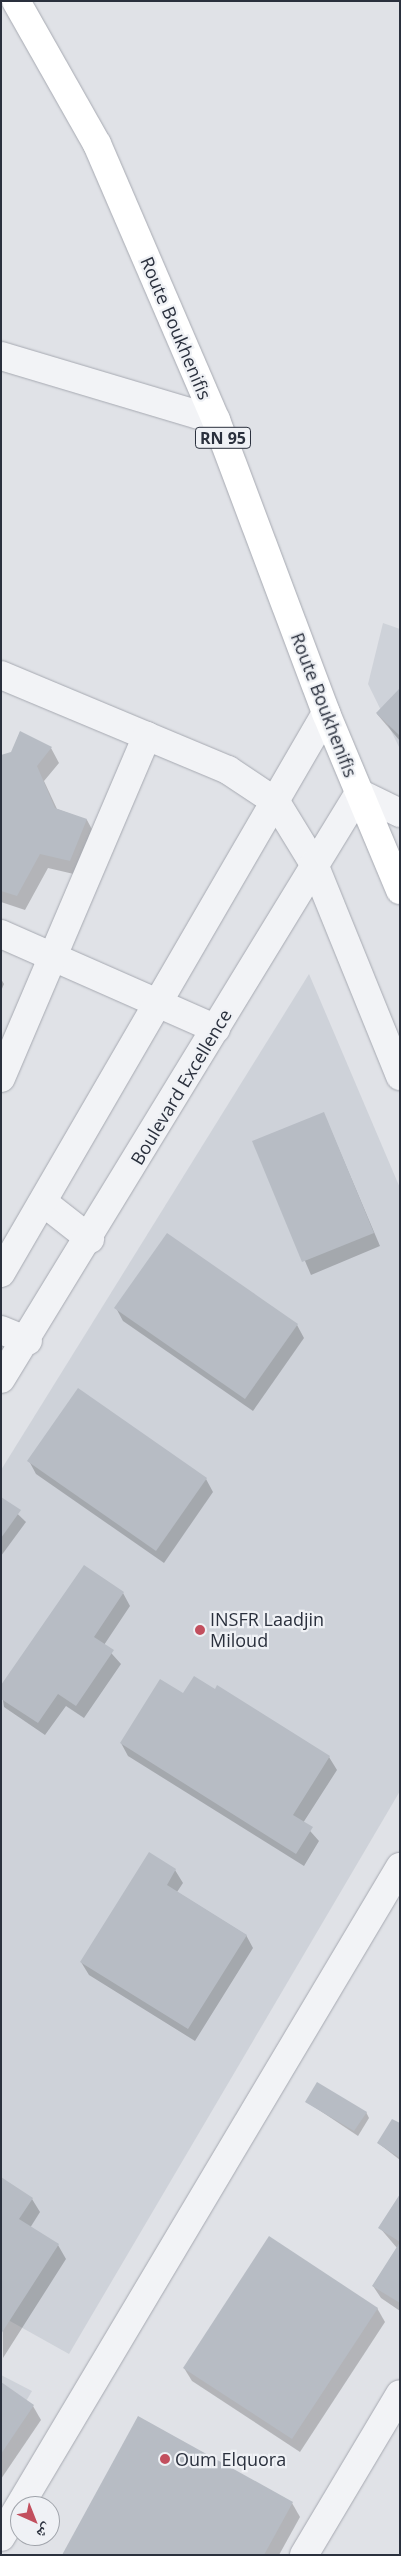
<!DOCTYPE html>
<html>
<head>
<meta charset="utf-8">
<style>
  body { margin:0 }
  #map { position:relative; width:401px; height:2556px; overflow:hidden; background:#e0e2e7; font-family:"Open Sans","Noto Naskh Arabic",sans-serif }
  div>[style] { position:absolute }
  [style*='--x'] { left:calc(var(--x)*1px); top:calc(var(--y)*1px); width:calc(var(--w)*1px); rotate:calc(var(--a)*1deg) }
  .built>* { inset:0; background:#ced2d9 }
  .shadow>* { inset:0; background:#0003 }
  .building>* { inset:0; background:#b7bcc4 }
  .roads { filter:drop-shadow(0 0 1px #a6a9b1) drop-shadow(0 0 1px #a6a9b1) }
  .minor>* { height:28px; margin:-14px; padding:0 14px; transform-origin:14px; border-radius:14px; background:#f2f3f6 }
  .primary>* { height:28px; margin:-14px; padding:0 14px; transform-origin:14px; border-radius:14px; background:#fff }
  .dots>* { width:14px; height:14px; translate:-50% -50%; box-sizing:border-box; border:2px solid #eff1f5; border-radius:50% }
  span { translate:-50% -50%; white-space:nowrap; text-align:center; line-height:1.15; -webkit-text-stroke:4.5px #eff1f5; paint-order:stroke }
  .shield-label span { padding:1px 4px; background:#eff1f5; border:1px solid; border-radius:4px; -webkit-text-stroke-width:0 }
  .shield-label { font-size:16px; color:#2a303d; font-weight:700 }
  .street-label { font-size:18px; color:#2a303d }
  .poi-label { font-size:18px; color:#2a303d }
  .left { translate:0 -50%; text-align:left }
  .frame { position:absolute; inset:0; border:2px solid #2a303d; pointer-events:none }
  .north { position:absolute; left:10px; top:2496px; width:50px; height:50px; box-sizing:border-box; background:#eff1f5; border:1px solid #a0a4ab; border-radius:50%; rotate:136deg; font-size:14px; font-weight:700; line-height:20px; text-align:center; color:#2a303d }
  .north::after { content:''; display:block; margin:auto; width:18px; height:22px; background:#c24f5e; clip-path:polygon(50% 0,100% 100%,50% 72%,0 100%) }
</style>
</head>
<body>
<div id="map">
  <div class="built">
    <div style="clip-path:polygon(383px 623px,400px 629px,400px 749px,368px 684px)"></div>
    <div style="clip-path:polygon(309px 974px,400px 1188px,400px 1791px,69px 2354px,1px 2316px,1px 1470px)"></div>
    <div style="clip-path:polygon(1px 2375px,32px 2391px,1px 2444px)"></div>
  </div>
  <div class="shadow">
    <div style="clip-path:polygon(400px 690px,400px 741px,377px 714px)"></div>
    <div style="clip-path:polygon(20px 732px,51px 748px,59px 763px,44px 781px,57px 809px,87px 820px,95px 835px,78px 875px,48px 868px,25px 910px,1px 902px,1px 756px,12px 753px)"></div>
    <div style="clip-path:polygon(1px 979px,4px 984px,1px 991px)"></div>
    <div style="clip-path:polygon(324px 1114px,380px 1246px,311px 1275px,254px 1142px)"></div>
    <div style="clip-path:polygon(116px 1308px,297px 1325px,304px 1338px,253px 1411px,123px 1321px)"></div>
    <div style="clip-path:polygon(29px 1461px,206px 1479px,213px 1492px,164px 1563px,36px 1474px)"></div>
    <div style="clip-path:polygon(1px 1498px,26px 1522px,1px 1556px)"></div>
    <div style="clip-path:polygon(123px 1593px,130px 1606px,104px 1645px,121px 1664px,84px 1718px,66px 1706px,45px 1735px,4px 1707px,1px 1687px)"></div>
    <div style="clip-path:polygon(121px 1743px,329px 1757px,337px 1770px,303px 1823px,319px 1841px,304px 1866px,128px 1756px)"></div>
    <div style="clip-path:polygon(175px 1870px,183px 1883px,177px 1892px,246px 1935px,253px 1948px,195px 2041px,89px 1975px,81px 1962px)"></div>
    <div style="clip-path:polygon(307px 2102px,366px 2112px,369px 2118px,358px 2136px)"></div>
    <div style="clip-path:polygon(400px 2125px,400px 2160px,378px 2143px)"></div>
    <div style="clip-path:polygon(1px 2179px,32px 2199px,40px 2212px,30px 2228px,58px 2245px,66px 2259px,3px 2358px)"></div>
    <div style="clip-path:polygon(400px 2196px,400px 2311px,381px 2298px,373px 2286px,397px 2248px,380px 2228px)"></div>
    <div style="clip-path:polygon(377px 2308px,385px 2322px,300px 2452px,192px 2381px,184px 2368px)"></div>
    <div style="clip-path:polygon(1px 2384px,33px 2406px,41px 2420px,1px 2479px)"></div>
    <div style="clip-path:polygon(292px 2503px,300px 2517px,279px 2555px,64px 2555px)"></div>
  </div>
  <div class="building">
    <div style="clip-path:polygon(400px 688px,400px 736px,376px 713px)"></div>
    <div style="clip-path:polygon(20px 731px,52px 747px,37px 766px,55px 808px,87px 819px,70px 861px,40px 854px,17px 896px,1px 891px,1px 755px,11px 752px)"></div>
    <div style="clip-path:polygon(324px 1112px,374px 1233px,302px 1262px,252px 1141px)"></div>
    <div style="clip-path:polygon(167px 1233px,298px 1324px,245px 1399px,114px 1308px)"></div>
    <div style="clip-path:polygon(78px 1388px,207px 1478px,156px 1551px,27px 1461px)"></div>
    <div style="clip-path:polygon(1px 1497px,21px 1510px,1px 1538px)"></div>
    <div style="clip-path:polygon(84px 1565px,124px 1592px,94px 1637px,114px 1650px,76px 1706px,58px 1694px,38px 1723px,1px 1699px,1px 1685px)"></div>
    <div style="clip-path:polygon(194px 1676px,215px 1689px,217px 1685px,330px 1756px,293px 1815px,313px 1827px,296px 1854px,120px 1743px,160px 1679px,183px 1693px)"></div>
    <div style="clip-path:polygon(149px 1852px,176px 1869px,167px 1885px,247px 1935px,188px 2029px,80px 1962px)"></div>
    <div style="clip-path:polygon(317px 2082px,367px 2112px,354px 2131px,305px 2102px)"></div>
    <div style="clip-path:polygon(392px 2119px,400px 2123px,400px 2158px,377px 2143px)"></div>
    <div style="clip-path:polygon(1px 2177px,33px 2198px,19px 2219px,59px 2244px,1px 2334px)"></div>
    <div style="clip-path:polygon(400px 2194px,400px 2303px,372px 2286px,400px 2242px,378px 2228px)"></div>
    <div style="clip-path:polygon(269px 2236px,378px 2308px,292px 2439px,183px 2368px)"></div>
    <div style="clip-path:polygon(1px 2382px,34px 2405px,1px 2454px)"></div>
    <div style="clip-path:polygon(138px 2416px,293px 2502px,264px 2555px,62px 2555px)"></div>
  </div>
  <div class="roads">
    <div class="minor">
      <div style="--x:1;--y:356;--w:224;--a:16.6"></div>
      <div style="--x:1;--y:675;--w:246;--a:22.7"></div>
      <div style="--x:228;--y:770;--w:58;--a:33.7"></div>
      <div style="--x:276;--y:802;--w:73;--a:58.5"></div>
      <div style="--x:314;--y:864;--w:229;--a:67.9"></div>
      <div style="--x:1;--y:934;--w:235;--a:23.8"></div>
      <div style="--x:1;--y:1078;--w:372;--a:-66.9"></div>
      <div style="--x:43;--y:1202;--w:60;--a:38.2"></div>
      <div style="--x:1;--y:1273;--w:647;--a:-59.87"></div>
      <div style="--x:1;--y:1330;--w:29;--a:22"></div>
      <div style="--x:1;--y:1379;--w:687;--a:-58.58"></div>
      <div style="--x:359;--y:793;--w:46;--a:26"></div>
      <div style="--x:1;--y:2537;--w:780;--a:-59.23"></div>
      <div style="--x:304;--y:2555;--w:187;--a:-59.2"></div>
    </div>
    <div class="primary">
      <div style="--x:16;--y:1;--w:164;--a:60.5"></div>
      <div style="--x:97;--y:144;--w:301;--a:66.7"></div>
      <div style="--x:216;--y:420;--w:313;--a:69.4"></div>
      <div style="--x:326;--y:713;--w:192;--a:67.3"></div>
    </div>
  </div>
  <div class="dots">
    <div style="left:200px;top:1630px;background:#c24f5e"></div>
    <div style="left:165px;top:2459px;background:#c24f5e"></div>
  </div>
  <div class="shield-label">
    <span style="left:223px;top:438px">RN 95</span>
  </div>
  <div class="street-label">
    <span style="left:176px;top:328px;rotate:67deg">Route Boukhenifis</span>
    <span style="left:324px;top:705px;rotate:69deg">Route Boukhenifis</span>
    <span style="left:181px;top:1087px;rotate:-59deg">Boulevard Excellence</span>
  </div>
  <div class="poi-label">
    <span class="left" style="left:210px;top:1630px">INSFR Laadjin<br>Miloud</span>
    <span class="left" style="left:175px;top:2459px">Oum Elquora</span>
  </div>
  <div class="frame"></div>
  <div class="north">ش</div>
</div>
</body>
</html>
